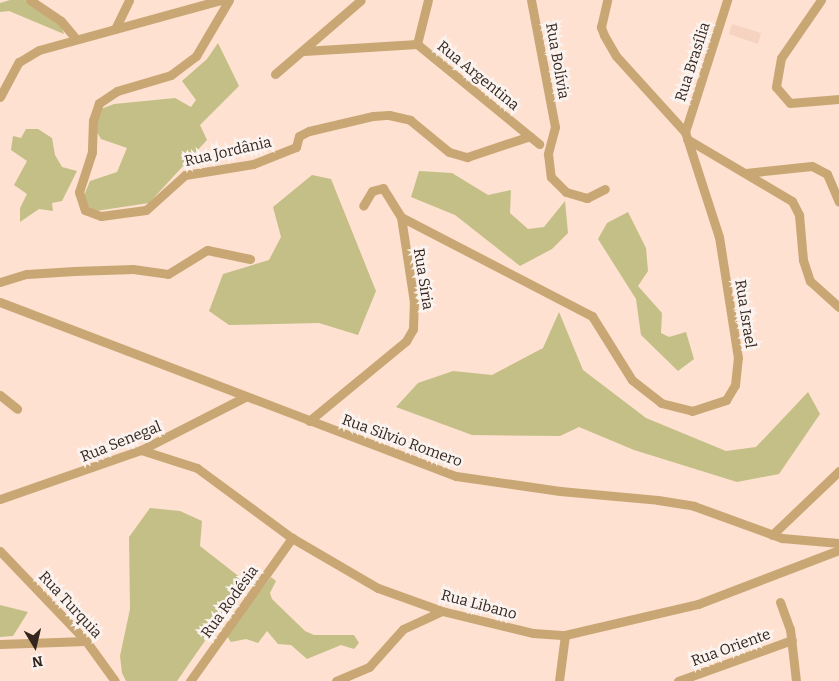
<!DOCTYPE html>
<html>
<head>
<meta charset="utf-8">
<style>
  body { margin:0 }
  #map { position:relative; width:839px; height:681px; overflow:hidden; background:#fee1d1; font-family:Bitter,serif }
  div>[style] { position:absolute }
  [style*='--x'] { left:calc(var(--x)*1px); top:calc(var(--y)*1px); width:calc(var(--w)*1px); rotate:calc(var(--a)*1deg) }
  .built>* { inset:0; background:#f6d3c1 }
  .green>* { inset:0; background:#c3bf86 }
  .building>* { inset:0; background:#cfa6a2 }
  .minor>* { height:9px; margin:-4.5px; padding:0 4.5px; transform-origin:4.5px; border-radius:4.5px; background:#c9a774 }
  span { translate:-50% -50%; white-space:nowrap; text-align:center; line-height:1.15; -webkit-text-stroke:5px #fbf3ef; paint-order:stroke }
  .street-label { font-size:15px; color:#34261f }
  .north { position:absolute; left:10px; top:621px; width:50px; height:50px; -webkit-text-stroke:4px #fbf3ef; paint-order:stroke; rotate:171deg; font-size:14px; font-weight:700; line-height:20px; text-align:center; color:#34261f }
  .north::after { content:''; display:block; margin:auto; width:18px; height:22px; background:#34261f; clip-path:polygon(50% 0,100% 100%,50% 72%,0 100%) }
</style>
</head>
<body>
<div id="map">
  <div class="built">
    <div style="clip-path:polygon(732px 24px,761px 33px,758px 44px,729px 34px)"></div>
  </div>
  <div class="green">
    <div style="clip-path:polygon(10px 0,25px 0,61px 25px,64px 34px,9px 11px,0 12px,0 3px)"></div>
    <div style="clip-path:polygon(218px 43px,239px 86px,200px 125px,207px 140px,149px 203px,96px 211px,88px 206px,83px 198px,90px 181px,117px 172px,127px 148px,101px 139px,94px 127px,101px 109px,114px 104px,175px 98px,191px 107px,196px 100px,182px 81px,207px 59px)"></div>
    <div style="clip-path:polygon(26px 129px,38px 129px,52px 138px,55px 155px,62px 167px,77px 171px,62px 201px,52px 203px,53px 211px,39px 209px,20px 222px,20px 208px,27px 194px,14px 185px,27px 161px,11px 150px,13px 136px,21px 138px)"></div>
    <div style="clip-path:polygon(419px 171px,452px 173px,488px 195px,511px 190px,510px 213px,528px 229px,544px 227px,565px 201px,568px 233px,552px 249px,520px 266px,455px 215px,411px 197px)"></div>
    <div style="clip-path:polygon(312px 175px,331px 179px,376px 291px,358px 335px,319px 323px,229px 325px,209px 311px,223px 274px,269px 260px,281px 237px,273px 207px)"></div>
    <div style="clip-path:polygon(628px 212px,646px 248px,648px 271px,638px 286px,662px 313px,661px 333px,669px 337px,686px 332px,694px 359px,678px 371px,641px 335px,636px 299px,598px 239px,607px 223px)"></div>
    <div style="clip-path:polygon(559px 312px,583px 370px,646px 418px,726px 451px,756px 447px,808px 392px,820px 414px,779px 474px,737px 482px,634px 450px,579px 427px,560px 436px,472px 435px,396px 407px,418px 383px,453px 371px,492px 375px,543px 348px)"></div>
    <div style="clip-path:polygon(150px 508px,180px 511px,202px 521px,200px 546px,246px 582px,177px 681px,126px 681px,122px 673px,120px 656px,130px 609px,129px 537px)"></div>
    <div style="clip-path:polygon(271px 577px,276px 581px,270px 593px,272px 599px,305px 631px,314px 635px,354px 635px,359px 643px,354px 649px,341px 645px,307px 659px,291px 645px,278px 644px,267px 631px,258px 643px,246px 639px,231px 642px,226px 635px)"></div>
    <div style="clip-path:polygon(0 605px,28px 612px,13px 636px,0 637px)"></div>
  </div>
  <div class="building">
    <div style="clip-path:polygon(347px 418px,361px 425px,359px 431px,343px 424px)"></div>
  </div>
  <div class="minor">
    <div style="--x:30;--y:0;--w:37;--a:34"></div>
    <div style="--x:61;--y:21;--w:23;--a:50"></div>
    <div style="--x:229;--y:0;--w:65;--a:120.5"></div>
    <div style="--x:196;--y:56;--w:31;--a:143"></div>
    <div style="--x:171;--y:75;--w:56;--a:163.5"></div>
    <div style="--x:117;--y:91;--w:22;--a:146"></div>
    <div style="--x:99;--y:103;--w:18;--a:109"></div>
    <div style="--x:93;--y:120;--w:32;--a:92"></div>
    <div style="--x:92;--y:152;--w:42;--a:108"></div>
    <div style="--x:79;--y:192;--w:19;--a:72"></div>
    <div style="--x:85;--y:210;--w:17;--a:21"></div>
    <div style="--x:101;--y:216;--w:45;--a:-7.6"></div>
    <div style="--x:146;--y:210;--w:52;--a:-41.9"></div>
    <div style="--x:185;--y:175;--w:69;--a:-9.2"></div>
    <div style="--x:253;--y:164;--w:46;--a:-21.6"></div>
    <div style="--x:296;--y:147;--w:11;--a:-75"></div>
    <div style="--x:299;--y:136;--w:11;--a:-27"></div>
    <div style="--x:309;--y:131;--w:66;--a:-13.2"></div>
    <div style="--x:373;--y:116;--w:16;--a:-4"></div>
    <div style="--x:389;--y:115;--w:22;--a:13"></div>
    <div style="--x:410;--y:120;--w:50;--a:39.4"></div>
    <div style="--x:449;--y:152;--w:19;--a:16"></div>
    <div style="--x:467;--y:157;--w:66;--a:-18.4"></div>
    <div style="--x:531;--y:0;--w:129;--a:79.3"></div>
    <div style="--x:555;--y:127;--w:28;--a:105"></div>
    <div style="--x:548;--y:154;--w:23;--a:83"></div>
    <div style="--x:551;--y:177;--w:21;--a:45"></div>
    <div style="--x:566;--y:192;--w:22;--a:16"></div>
    <div style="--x:587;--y:198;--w:20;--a:-27"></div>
    <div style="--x:821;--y:0;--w:70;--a:124.6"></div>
    <div style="--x:781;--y:58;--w:29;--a:100"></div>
    <div style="--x:776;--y:87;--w:21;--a:49"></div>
    <div style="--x:790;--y:103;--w:49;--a:-4.7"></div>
    <div style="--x:115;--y:29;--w:32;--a:-64"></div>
    <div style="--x:417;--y:44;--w:45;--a:-76"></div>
    <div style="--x:304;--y:51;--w:113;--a:-3.5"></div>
    <div style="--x:417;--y:44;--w:158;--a:39.3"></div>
    <div style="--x:275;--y:74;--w:113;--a:-40.7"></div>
    <div style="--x:0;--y:97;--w:40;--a:-62"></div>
    <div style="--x:19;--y:62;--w:23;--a:-31"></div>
    <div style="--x:39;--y:50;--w:189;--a:-15.4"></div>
    <div style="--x:685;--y:132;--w:139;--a:-72.3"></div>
    <div style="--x:687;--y:139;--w:122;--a:30.6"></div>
    <div style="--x:792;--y:201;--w:16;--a:63"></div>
    <div style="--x:799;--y:215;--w:45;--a:84.9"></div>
    <div style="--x:803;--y:260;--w:22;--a:72"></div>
    <div style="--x:810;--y:281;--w:39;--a:42"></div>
    <div style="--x:746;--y:173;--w:66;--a:-6.1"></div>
    <div style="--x:812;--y:166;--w:17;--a:28"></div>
    <div style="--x:827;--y:174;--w:30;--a:67"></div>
    <div style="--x:401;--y:217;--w:215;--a:27.4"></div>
    <div style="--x:592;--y:316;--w:75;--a:58"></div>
    <div style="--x:632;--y:380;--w:37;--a:38"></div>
    <div style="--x:661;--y:403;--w:32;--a:14"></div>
    <div style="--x:692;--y:411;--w:36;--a:-18"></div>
    <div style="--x:726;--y:400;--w:17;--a:-59"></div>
    <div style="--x:735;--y:385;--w:27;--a:-84"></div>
    <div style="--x:738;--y:358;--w:122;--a:-98.9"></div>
    <div style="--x:719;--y:237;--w:110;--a:-107.9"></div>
    <div style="--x:685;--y:132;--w:103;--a:-132.2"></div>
    <div style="--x:616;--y:56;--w:24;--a:-120"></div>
    <div style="--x:604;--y:35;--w:9;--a:-111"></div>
    <div style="--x:601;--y:27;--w:28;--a:-77"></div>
    <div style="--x:0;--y:282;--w:28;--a:-17"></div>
    <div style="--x:27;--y:274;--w:47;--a:-3.7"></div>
    <div style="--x:74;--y:271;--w:59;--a:-1.9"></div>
    <div style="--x:133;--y:269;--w:35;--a:8"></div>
    <div style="--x:168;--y:274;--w:46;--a:-31.6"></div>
    <div style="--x:207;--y:250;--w:44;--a:11.8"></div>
    <div style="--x:0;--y:302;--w:488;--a:20.9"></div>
    <div style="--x:456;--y:476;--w:105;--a:8.2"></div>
    <div style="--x:560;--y:491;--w:98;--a:5.2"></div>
    <div style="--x:658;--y:500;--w:36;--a:9"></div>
    <div style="--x:694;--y:506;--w:94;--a:20"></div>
    <div style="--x:782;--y:538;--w:57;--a:5"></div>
    <div style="--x:0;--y:395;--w:22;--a:39"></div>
    <div style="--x:309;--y:421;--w:126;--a:-39.5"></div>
    <div style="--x:406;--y:341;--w:14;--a:-60"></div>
    <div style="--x:413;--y:329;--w:27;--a:-88"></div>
    <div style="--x:414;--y:302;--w:86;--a:-98.7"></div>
    <div style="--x:401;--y:217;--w:34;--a:-122"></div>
    <div style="--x:383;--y:188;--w:11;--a:165"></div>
    <div style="--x:372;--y:191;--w:17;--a:121"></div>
    <div style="--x:141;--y:450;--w:59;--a:17.8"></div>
    <div style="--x:197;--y:468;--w:118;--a:36.4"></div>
    <div style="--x:292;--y:538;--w:99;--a:30.2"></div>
    <div style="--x:378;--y:588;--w:68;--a:19.8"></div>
    <div style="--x:442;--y:611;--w:94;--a:13.6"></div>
    <div style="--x:533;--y:633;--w:32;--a:4"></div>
    <div style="--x:565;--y:635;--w:137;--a:-13.1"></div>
    <div style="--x:698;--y:604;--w:151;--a:-21"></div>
    <div style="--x:0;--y:499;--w:149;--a:-19.2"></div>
    <div style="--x:141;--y:450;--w:117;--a:-27"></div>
    <div style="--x:772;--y:535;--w:93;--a:-43.7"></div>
    <div style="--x:0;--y:551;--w:124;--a:46.3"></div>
    <div style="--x:86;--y:641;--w:49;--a:54.1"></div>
    <div style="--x:780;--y:602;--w:29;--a:70"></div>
    <div style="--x:790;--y:629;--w:52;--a:83.4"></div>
    <div style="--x:0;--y:644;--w:86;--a:-2"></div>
    <div style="--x:190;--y:681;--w:176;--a:-54.5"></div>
    <div style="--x:336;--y:681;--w:36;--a:-23"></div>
    <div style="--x:369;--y:667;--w:51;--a:-48.2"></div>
    <div style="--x:403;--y:629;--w:43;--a:-24.8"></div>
    <div style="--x:559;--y:681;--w:46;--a:-82.6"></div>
    <div style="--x:678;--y:681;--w:121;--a:-19.8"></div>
  </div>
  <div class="street-label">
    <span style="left:557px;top:61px;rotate:80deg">Rua Bolívia</span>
    <span style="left:693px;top:62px;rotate:-72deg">Rua Brasília</span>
    <span style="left:478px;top:76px;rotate:39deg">Rua Argentina</span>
    <span style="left:228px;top:152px;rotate:-13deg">Rua Jordânia</span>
    <span style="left:423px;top:279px;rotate:81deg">Rua Síria</span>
    <span style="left:745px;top:314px;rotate:81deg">Rua Israel</span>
    <span style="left:402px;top:441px;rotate:20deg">Rua Silvio Romero</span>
    <span style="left:121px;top:442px;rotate:-22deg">Rua Senegal</span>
    <span style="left:230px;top:602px;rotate:-54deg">Rua Rodésia</span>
    <span style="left:70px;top:605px;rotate:47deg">Rua Turquia</span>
    <span style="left:479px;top:605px;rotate:15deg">Rua Libano</span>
    <span style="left:731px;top:648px;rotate:-20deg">Rua Oriente</span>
  </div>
  <div class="north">N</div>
</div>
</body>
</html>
